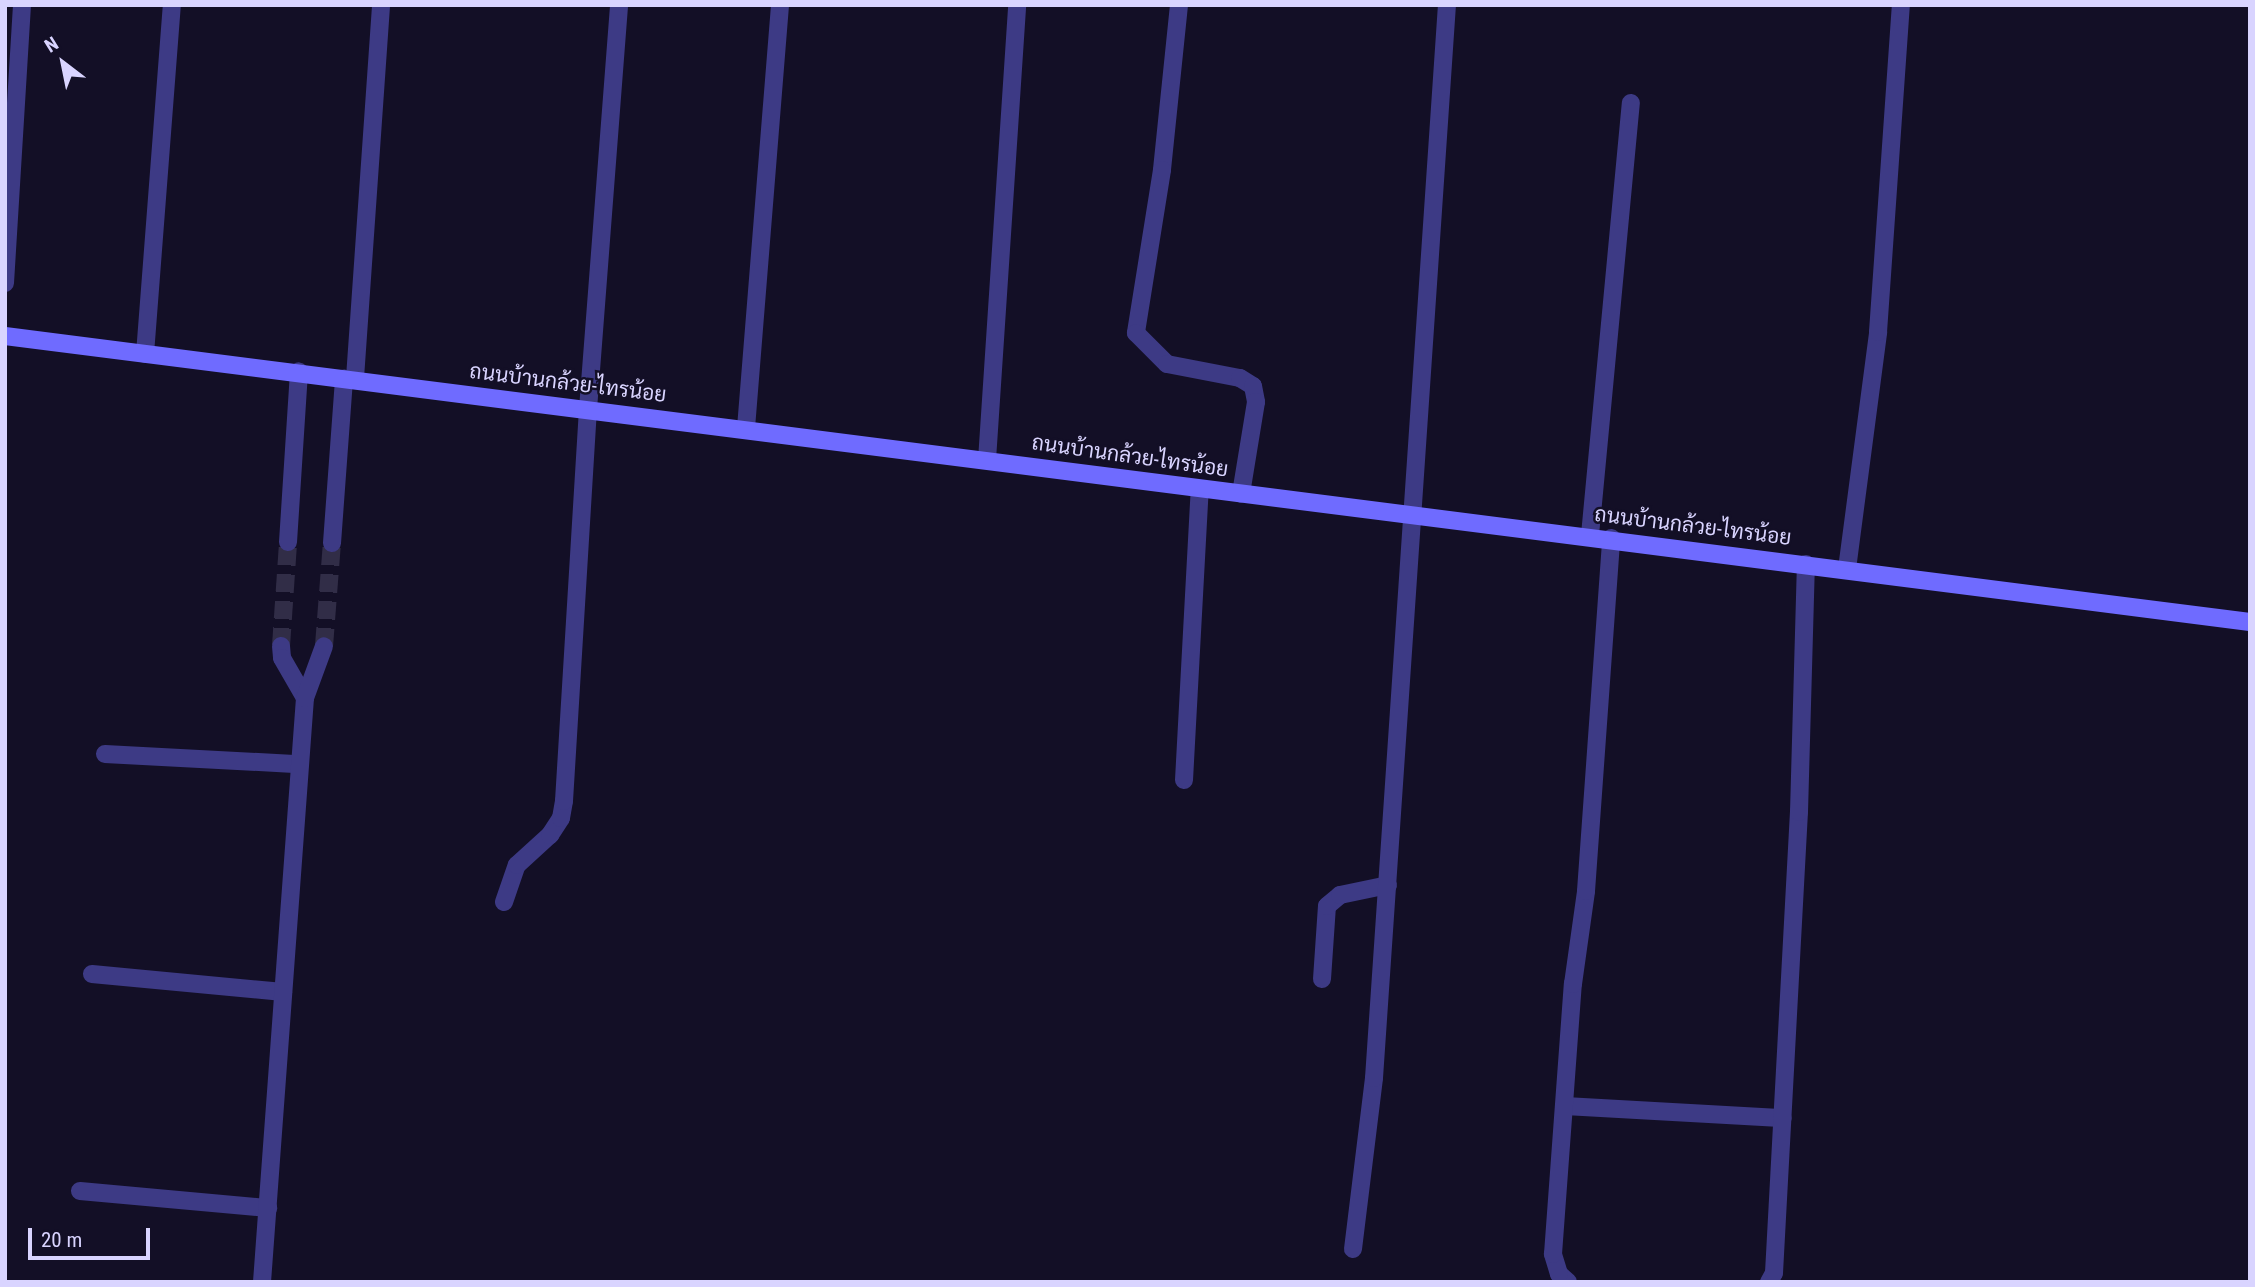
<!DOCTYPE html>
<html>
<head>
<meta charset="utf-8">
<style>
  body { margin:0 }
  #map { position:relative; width:2255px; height:1287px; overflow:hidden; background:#130f26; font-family:"Roboto Condensed",Sarabun,sans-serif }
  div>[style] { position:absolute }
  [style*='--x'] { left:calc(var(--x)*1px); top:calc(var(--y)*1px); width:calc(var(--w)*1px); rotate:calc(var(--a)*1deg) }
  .street-tunnel>* { height:18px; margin-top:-9px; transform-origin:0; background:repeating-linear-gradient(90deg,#312d47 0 18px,transparent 0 27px) }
  .lane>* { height:18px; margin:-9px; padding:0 9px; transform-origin:9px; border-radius:9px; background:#3d3a85 }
  .street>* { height:18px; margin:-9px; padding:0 9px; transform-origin:9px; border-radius:9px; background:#3d3a85 }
  .secondary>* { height:18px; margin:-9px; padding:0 9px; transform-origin:9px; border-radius:9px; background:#6f6bff }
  span { translate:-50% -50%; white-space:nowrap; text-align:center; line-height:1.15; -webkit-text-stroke:5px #130f26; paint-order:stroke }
  .street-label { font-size:21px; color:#d9d4ff }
  .frame { position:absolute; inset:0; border:7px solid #d9d4ff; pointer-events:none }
  .north { position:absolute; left:28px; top:28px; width:70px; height:70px; -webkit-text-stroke:5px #130f26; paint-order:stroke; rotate:328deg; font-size:19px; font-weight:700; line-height:28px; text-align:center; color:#d9d4ff }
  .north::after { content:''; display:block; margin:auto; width:24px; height:32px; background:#d9d4ff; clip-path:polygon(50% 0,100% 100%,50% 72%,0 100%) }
  .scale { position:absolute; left:28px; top:1228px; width:122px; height:32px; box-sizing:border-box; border:4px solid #d9d4ff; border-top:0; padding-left:9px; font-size:21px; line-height:24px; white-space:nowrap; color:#d9d4ff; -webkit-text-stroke:5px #130f26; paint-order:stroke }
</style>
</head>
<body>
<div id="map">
  <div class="street-tunnel">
    <div style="--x:281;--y:646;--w:104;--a:-86.1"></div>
    <div style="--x:324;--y:646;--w:103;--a:-85.6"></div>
  </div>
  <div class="lane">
    <div style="--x:1179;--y:5;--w:166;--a:95.9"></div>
    <div style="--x:1162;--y:170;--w:165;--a:99.1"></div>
    <div style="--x:1136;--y:333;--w:44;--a:45"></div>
    <div style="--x:1167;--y:364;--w:74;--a:10.9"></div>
    <div style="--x:1240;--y:378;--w:15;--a:32"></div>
    <div style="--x:1253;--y:386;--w:16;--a:79"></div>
    <div style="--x:1256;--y:402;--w:93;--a:99.3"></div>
    <div style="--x:746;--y:428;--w:424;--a:-85.4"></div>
    <div style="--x:1590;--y:535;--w:434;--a:-84.6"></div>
    <div style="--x:1847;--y:569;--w:239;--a:-82.5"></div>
    <div style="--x:1878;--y:332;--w:328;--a:-86"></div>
    <div style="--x:1184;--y:780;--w:291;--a:-86.9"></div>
    <div style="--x:504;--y:902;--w:39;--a:-71"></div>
    <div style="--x:517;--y:865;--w:45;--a:-42.3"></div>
    <div style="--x:550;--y:835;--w:20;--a:-57"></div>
    <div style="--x:561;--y:818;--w:17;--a:-80"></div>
    <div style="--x:564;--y:801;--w:393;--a:-86.5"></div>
    <div style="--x:1322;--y:979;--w:73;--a:-86.1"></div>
    <div style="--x:1327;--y:906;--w:17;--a:-40"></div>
    <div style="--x:1340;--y:895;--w:49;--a:-11.8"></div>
    <div style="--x:1565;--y:1106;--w:218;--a:3.2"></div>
    <div style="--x:1353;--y:1249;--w:172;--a:-83"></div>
    <div style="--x:1374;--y:1078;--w:1075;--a:-86.11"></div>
    <div style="--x:1568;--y:1282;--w:12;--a:-138"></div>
    <div style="--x:1559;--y:1274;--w:21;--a:-107"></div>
    <div style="--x:1553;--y:1254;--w:271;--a:-85.8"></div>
    <div style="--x:1573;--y:984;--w:94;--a:-82"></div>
    <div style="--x:1586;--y:891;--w:354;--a:-85.9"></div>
    <div style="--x:1769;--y:1282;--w:10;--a:-61"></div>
    <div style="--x:1774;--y:1273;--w:462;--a:-86.9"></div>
    <div style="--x:1799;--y:812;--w:248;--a:-88.4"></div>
  </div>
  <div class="street">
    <div style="--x:5;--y:283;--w:279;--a:-86.5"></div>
    <div style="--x:145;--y:354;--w:350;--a:-85.6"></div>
    <div style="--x:355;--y:378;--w:374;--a:-86"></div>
    <div style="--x:588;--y:409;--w:405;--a:-85.6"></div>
    <div style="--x:987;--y:460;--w:456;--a:-86.2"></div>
    <div style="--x:288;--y:542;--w:171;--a:-86.3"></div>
    <div style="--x:332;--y:543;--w:165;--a:-85.8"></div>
    <div style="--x:281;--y:646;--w:12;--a:85"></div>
    <div style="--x:282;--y:658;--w:46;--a:60.1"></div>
    <div style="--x:105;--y:754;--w:194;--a:3"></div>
    <div style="--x:92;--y:974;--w:192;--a:5.4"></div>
    <div style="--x:80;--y:1191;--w:189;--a:5.2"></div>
    <div style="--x:262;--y:1282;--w:586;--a:-85.79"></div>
    <div style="--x:305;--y:698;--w:55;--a:-69.9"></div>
  </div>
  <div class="secondary">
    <div style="--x:5;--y:336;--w:2263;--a:7.26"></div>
  </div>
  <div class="street-label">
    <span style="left:568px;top:383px;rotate:7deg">ถนนบ้านกล้วย-ไทรน้อย</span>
    <span style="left:1130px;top:456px;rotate:8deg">ถนนบ้านกล้วย-ไทรน้อย</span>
    <span style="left:1693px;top:526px;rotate:7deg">ถนนบ้านกล้วย-ไทรน้อย</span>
  </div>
  <div class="frame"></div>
  <div class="north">N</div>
  <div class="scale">20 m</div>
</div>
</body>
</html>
